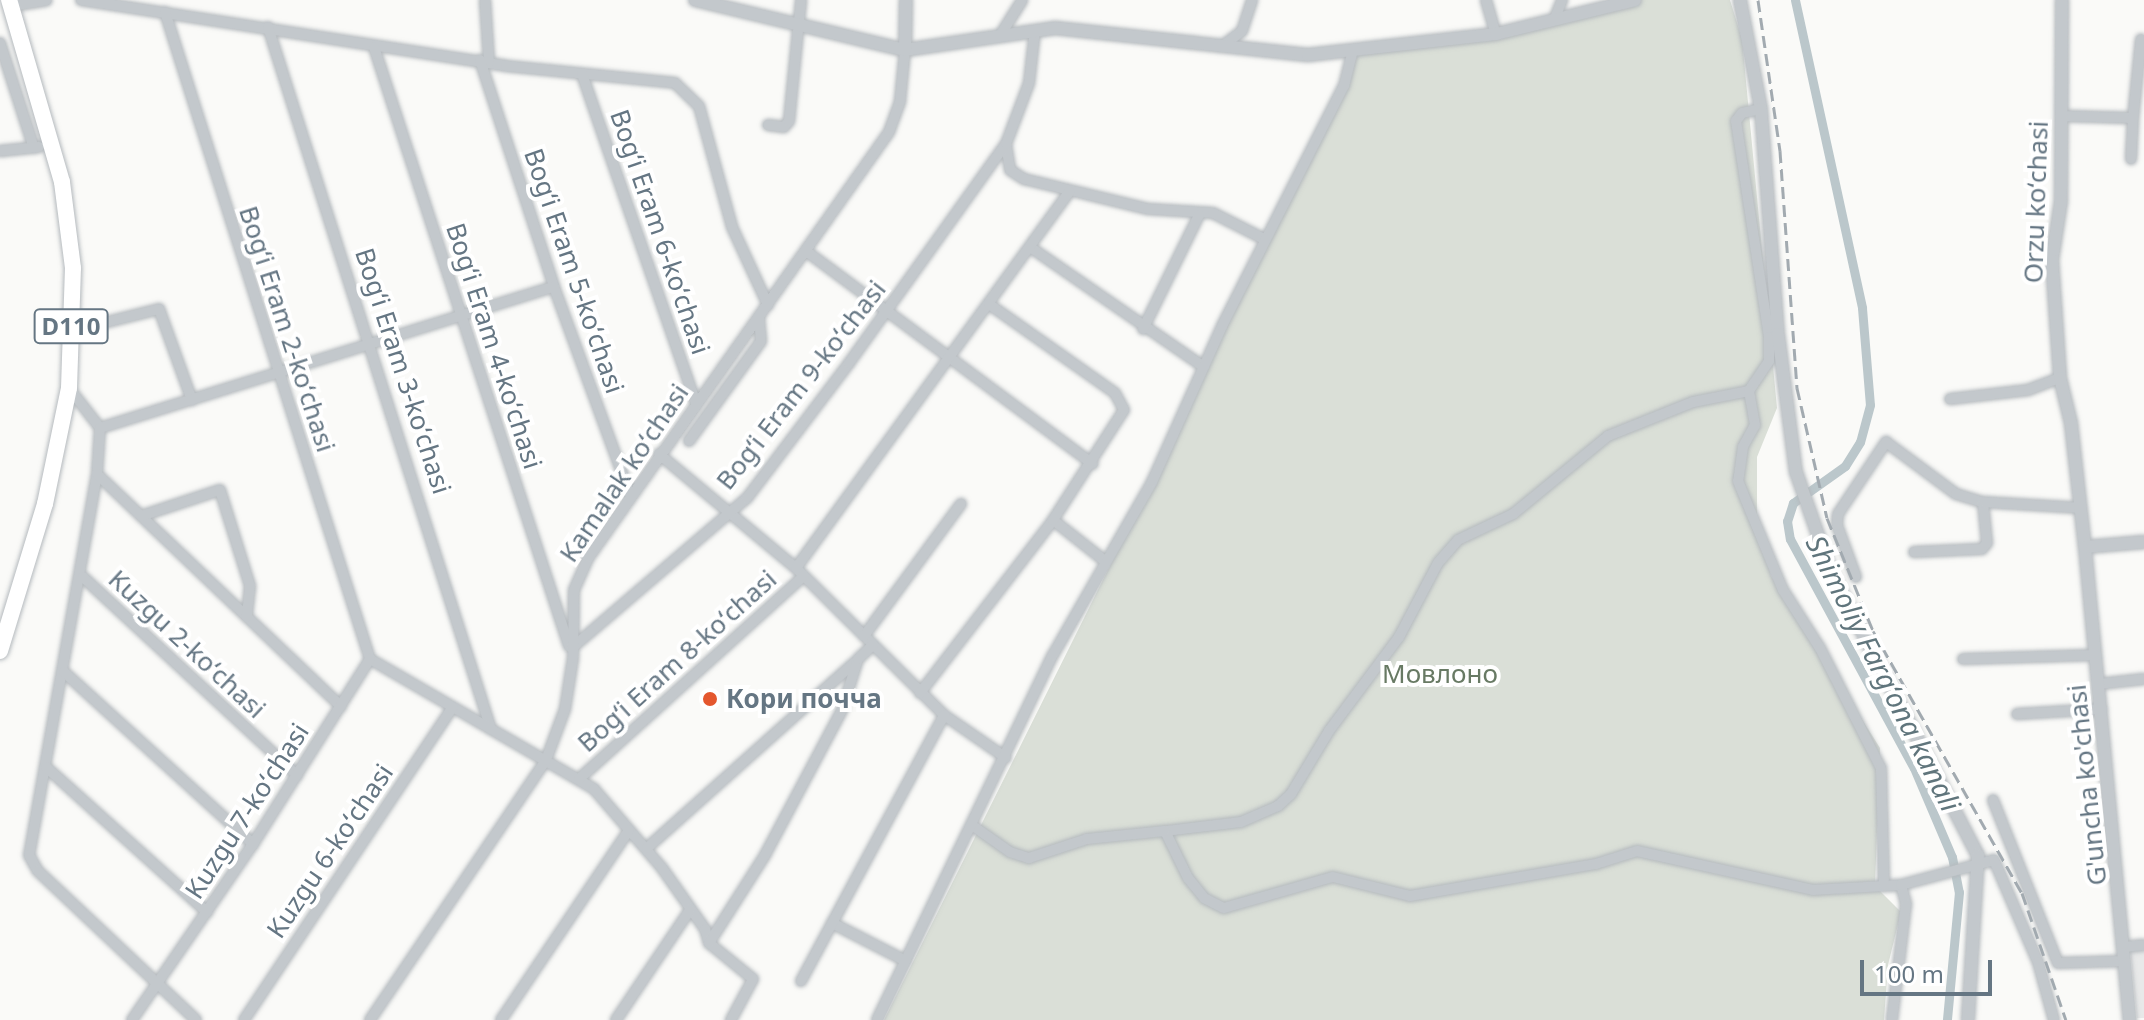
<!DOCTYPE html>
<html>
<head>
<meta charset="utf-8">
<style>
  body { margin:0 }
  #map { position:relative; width:2144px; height:1020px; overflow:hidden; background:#fafaf8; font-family:"Noto Sans",sans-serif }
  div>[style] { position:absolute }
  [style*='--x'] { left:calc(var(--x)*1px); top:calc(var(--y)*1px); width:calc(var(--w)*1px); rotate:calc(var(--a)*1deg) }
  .built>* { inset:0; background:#e8e9e9 }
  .green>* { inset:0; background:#dadfd7 }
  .canal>* { height:9px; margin:-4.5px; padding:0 4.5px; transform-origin:4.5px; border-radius:4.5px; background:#bbc7cb }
  .roads { filter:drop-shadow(0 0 2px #b5babe) drop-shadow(0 0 2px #b5babe) }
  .minor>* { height:10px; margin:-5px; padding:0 5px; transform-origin:5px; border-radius:5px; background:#c3c8cc }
  .tertiary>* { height:12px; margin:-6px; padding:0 6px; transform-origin:6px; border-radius:6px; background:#c3c8cc }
  .primary>* { height:16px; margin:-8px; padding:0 8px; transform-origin:8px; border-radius:8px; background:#fff }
  .rail>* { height:3px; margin-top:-1.5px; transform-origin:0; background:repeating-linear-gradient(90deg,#a2aab0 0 12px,transparent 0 18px) }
  .dots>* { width:22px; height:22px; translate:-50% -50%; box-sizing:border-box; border:4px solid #fff; border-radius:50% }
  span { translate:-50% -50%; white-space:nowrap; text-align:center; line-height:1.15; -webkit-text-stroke:8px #fff; paint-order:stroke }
  .shield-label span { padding:2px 6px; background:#fff; border:2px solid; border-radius:6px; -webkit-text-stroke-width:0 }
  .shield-label { font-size:24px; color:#657683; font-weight:700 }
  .street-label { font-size:26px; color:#657683 }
  .park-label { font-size:26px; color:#687a64 }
  .poi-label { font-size:26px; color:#657683; font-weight:700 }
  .left { translate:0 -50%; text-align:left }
  .water-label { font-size:28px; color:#60757c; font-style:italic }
  .scale { position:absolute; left:1860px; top:960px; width:132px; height:36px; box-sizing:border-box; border:4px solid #657683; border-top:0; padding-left:10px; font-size:24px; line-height:28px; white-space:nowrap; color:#657683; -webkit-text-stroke:6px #fff; paint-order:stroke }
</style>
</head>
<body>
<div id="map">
  <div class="built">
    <div style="clip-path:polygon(2144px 947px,2144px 1018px,2137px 1018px,2130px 948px)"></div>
  </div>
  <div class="green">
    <div style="clip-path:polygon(1640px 0,1730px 0,1742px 39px,1777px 408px,1757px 457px,1757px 525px,1771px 576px,1880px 748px,1875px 886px,1901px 912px,1888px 965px,1884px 1020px,884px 1020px,1180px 425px,1357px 54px)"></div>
  </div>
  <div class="canal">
    <div style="--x:1795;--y:0;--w:315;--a:77.7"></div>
    <div style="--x:1862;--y:308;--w:97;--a:85.3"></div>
    <div style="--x:1870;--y:405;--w:38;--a:105"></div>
    <div style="--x:1860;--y:442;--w:28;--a:122"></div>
    <div style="--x:1845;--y:466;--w:64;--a:144.6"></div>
    <div style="--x:1793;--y:503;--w:19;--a:108"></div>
    <div style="--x:1787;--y:521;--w:18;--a:81"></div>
    <div style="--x:1790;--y:539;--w:260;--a:61.6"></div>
    <div style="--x:1914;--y:768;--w:97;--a:66.9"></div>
    <div style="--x:1952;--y:857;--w:36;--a:79"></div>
    <div style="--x:1959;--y:892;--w:129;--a:95.4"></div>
  </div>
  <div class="roads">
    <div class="minor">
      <div style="--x:81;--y:0;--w:430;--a:8.8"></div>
      <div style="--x:506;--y:66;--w:170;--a:5.7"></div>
      <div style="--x:675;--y:83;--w:33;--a:44"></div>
      <div style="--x:699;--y:106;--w:125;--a:74.7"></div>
      <div style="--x:732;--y:227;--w:86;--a:65.2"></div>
      <div style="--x:485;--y:0;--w:62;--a:86.3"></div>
      <div style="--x:1486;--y:0;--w:35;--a:74"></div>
      <div style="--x:11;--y:6;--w:36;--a:-9"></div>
      <div style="--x:165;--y:12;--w:679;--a:72.42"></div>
      <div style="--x:1554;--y:20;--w:22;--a:-68"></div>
      <div style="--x:268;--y:27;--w:737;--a:72.38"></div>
      <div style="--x:1001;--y:34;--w:40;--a:-58"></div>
      <div style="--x:0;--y:43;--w:110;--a:72.1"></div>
      <div style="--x:374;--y:47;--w:630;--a:71.97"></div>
      <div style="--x:1221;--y:47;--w:26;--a:-37"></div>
      <div style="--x:1242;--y:31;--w:33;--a:-72"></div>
      <div style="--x:480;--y:60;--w:239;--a:71.9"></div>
      <div style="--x:554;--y:287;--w:221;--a:69.9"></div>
      <div style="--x:582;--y:74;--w:349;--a:70.9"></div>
      <div style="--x:1761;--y:109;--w:19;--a:168"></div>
      <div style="--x:1742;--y:113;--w:10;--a:127"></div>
      <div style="--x:1736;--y:121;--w:219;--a:81.3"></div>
      <div style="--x:1769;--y:337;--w:24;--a:90"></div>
      <div style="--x:1769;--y:361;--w:36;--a:124"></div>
      <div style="--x:1749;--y:391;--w:57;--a:168.9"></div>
      <div style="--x:1693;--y:402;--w:92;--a:158.2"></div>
      <div style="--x:1608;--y:436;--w:123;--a:140.6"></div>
      <div style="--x:1513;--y:514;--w:61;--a:154.7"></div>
      <div style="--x:1458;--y:540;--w:30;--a:131"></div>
      <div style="--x:1438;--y:563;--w:84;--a:117.8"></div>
      <div style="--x:1399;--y:637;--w:117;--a:126.7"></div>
      <div style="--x:1329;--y:731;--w:74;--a:121.1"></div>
      <div style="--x:1291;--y:794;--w:18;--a:137"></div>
      <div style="--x:1278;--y:806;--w:40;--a:156.6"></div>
      <div style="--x:1241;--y:822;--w:77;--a:173.2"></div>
      <div style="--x:1165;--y:831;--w:52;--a:63.9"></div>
      <div style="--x:1188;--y:878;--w:26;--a:51"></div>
      <div style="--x:1204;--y:898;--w:22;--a:27"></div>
      <div style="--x:1224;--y:908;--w:113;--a:-15.9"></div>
      <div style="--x:1333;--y:877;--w:79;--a:13.9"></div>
      <div style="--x:1410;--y:896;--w:189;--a:-9.8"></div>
      <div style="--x:1596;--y:864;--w:43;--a:-17.6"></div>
      <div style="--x:1637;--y:851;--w:180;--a:12.5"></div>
      <div style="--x:1813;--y:890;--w:88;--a:-3.3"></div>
      <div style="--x:1901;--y:885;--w:20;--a:75"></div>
      <div style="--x:1906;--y:904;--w:117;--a:96.9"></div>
      <div style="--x:2062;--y:116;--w:71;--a:1.6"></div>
      <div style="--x:2133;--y:118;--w:79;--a:-84.2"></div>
      <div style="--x:768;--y:125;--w:16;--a:7"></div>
      <div style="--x:784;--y:127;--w:8;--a:-50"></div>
      <div style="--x:789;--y:121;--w:122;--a:-84.3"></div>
      <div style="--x:1006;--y:144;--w:26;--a:81"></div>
      <div style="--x:1010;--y:170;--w:17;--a:33"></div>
      <div style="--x:1024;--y:179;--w:128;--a:13.6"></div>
      <div style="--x:1148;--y:209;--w:65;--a:3.5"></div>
      <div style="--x:1213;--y:213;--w:59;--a:27"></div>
      <div style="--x:0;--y:151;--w:39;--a:-6"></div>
      <div style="--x:2131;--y:159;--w:41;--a:-87.2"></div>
      <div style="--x:1030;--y:247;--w:211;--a:34.6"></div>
      <div style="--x:806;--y:251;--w:357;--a:36.6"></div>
      <div style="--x:1143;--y:329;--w:127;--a:-63.8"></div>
      <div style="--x:71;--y:331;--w:91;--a:-14"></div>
      <div style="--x:159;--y:309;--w:97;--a:70.1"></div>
      <div style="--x:69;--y:388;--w:51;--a:52.2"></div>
      <div style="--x:100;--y:428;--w:46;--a:93.7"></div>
      <div style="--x:97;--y:474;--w:387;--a:100.1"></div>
      <div style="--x:29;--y:855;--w:18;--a:61"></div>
      <div style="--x:38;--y:871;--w:217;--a:43.3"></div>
      <div style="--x:1749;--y:391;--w:35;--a:80"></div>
      <div style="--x:1755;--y:425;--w:25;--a:119"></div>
      <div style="--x:1743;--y:447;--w:34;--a:98"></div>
      <div style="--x:1738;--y:481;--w:118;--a:67.6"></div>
      <div style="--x:1783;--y:590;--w:69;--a:57.5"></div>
      <div style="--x:1820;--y:648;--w:135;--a:63.1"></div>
      <div style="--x:1881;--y:768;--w:118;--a:88.5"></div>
      <div style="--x:1950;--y:399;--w:79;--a:-6.6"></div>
      <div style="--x:2028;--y:390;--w:34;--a:-21"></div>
      <div style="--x:100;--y:428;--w:475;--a:-17.3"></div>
      <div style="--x:689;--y:441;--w:123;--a:-54.2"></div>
      <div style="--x:761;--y:341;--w:23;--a:-95"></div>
      <div style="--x:659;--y:454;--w:178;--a:39.8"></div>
      <div style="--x:796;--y:568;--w:209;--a:44.8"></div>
      <div style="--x:944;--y:715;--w:75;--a:34.7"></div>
      <div style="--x:97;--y:474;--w:337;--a:43.6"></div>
      <div style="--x:141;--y:516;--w:83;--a:-18.2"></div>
      <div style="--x:220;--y:490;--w:101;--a:72.6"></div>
      <div style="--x:250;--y:586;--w:31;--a:96"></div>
      <div style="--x:1053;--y:520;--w:66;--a:38.3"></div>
      <div style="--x:1914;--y:552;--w:68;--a:-2.5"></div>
      <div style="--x:1982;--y:549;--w:8;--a:-50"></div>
      <div style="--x:1987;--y:543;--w:41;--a:-95.6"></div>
      <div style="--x:796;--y:568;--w:465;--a:-54"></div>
      <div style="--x:83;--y:577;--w:292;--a:42.8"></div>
      <div style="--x:1856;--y:577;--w:55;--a:-110.1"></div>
      <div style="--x:1837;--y:525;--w:11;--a:-85"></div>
      <div style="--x:1838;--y:514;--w:87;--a:-56.3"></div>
      <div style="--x:1886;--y:442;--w:87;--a:36.6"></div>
      <div style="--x:1956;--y:494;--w:28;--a:17"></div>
      <div style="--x:1983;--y:502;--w:98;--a:3.5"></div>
      <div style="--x:864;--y:636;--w:164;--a:-53.7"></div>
      <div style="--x:573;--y:647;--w:229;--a:-40.6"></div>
      <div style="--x:747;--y:498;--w:169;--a:-52.9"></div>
      <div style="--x:849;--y:363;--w:269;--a:-54.4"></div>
      <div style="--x:1006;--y:144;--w:65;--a:-69.3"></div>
      <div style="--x:1029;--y:83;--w:53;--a:-83.5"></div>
      <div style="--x:370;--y:659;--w:259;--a:30.1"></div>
      <div style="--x:594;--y:789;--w:104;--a:49.3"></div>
      <div style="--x:662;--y:868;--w:75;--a:54.8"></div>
      <div style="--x:705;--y:929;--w:15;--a:74"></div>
      <div style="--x:709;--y:943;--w:57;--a:39.3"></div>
      <div style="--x:753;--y:979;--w:47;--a:118.2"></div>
      <div style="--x:1963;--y:659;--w:133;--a:-1.7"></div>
      <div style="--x:64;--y:672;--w:256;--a:42.3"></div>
      <div style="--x:2099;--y:684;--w:45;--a:-6.3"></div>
      <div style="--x:920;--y:693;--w:218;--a:-52.4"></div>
      <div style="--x:1053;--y:520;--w:131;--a:-57.2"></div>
      <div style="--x:1124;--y:410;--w:19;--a:-118"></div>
      <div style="--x:1115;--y:393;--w:154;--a:-144.8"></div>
      <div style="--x:2017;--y:714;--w:85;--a:-3.4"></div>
      <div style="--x:46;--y:767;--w:217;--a:42"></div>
      <div style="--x:579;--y:779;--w:303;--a:-42.1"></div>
      <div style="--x:1993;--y:800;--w:175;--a:68.3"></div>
      <div style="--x:2058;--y:963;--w:67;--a:-1.7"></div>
      <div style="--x:973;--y:826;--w:45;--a:35.1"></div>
      <div style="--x:1010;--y:852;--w:20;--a:18"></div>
      <div style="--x:1029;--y:858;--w:61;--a:-18.1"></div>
      <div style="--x:1087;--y:839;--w:78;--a:-5.9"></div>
      <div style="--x:647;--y:848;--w:278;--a:-41.8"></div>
      <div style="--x:1901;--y:885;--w:96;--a:-15"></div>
      <div style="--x:1994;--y:860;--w:111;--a:66.7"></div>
      <div style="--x:2038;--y:962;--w:60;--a:74.6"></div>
      <div style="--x:832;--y:923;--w:83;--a:27.2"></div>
      <div style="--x:709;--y:943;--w:104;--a:-57.5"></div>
      <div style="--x:765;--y:855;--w:164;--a:-62"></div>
      <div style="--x:842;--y:710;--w:53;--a:-72.6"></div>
      <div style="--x:858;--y:659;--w:21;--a:-43"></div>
      <div style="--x:2124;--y:947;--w:20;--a:-6"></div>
      <div style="--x:801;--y:981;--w:302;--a:-61.7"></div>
      <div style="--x:132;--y:1020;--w:214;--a:-55.5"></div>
      <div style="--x:253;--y:844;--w:219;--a:-57.7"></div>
      <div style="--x:244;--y:1020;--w:376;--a:-56.3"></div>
      <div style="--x:370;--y:1020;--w:314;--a:-55.9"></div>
      <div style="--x:546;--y:760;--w:54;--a:-69.6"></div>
      <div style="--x:565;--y:709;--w:52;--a:-81.1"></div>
      <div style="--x:573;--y:658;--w:68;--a:-89.2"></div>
      <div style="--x:574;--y:590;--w:36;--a:-66"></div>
      <div style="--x:589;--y:557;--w:520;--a:-54.78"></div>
      <div style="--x:889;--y:132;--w:33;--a:-70"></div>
      <div style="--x:900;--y:101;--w:51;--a:-84.4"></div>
      <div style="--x:501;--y:1020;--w:229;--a:-56"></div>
      <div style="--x:616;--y:1020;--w:133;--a:-56.1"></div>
      <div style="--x:877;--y:1020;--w:405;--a:-64.3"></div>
      <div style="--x:1053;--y:655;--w:199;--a:-60.2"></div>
      <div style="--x:1152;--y:482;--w:171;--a:-65.8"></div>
      <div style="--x:1222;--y:326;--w:269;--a:-63.1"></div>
      <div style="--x:1344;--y:86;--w:37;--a:-76"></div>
    </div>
    <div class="tertiary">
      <div style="--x:695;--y:0;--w:216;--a:13.4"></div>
      <div style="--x:905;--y:50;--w:152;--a:-8.3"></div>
      <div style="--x:1055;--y:28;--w:254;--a:6.1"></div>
      <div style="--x:1308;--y:55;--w:189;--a:-6.4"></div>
      <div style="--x:1496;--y:34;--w:143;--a:-13.7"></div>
      <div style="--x:1740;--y:0;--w:111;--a:79.1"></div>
      <div style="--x:1761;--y:109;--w:226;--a:85.7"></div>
      <div style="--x:1778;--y:334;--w:139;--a:82.6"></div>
      <div style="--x:1796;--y:472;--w:106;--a:70.7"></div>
      <div style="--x:1831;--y:572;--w:319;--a:62.6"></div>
      <div style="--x:1978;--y:855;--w:165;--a:93.5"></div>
      <div style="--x:2062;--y:0;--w:201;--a:90.3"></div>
      <div style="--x:2061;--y:201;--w:60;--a:98.7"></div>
      <div style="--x:2052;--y:260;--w:118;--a:86.1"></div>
      <div style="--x:2060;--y:378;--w:46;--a:76.3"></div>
      <div style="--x:2071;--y:423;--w:125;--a:83.6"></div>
      <div style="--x:2085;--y:547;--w:475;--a:84.6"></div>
      <div style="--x:905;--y:50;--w:50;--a:-88.9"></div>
      <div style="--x:2085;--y:547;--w:59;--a:-4.8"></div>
    </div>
    <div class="primary">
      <div style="--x:0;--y:651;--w:154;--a:-73"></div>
      <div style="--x:45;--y:504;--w:118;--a:-78.3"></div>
      <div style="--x:69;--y:388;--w:120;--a:-88.1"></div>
      <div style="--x:73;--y:268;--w:87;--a:-97.3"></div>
      <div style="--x:62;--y:182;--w:190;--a:-106.2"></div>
    </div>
  </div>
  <div class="rail">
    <div style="--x:1758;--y:0;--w:153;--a:81.7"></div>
    <div style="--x:1780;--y:151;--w:238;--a:85.9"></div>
    <div style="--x:1797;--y:388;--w:133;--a:77"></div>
    <div style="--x:1827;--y:518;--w:122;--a:67.8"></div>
    <div style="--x:1873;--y:631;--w:301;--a:60.4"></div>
    <div style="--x:2022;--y:893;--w:134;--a:70.9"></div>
  </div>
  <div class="dots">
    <div style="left:710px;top:699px;background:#e4572e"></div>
  </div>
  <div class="shield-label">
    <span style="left:71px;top:326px">D110</span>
  </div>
  <div class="street-label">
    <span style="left:2036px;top:202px;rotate:-88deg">Orzu koʻchasi</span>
    <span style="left:660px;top:232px;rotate:71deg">Bogʻi Eram 6-koʻchasi</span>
    <span style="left:574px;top:271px;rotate:71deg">Bogʻi Eram 5-koʻchasi</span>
    <span style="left:287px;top:329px;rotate:72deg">Bogʻi Eram 2-koʻchasi</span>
    <span style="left:494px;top:346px;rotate:72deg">Bogʻi Eram 4-koʻchasi</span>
    <span style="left:403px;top:371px;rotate:72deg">Bogʻi Eram 3-koʻchasi</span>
    <span style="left:801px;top:385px;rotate:-52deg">Bogʻi Eram 9-koʻchasi</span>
    <span style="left:624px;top:473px;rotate:-56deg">Kamalak koʻchasi</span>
    <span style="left:187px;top:644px;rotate:43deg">Kuzgu 2-koʻchasi</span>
    <span style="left:677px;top:661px;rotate:-42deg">Bogʻi Eram 8-koʻchasi</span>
    <span style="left:2087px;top:785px;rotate:-96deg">G'uncha ko'chasi</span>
    <span style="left:247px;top:811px;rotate:-57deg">Kuzgu 7-koʻchasi</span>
    <span style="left:330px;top:851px;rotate:-56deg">Kuzgu 6-koʻchasi</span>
  </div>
  <div class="park-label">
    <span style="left:1440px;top:674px">Мовлоно</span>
  </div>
  <div class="poi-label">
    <span class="left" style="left:726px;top:699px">Кори почча</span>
  </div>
  <div class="water-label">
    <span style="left:1884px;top:673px;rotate:63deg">Shimoliy Fargʻona kanali</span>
  </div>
  <div class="scale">100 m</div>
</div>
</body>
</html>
